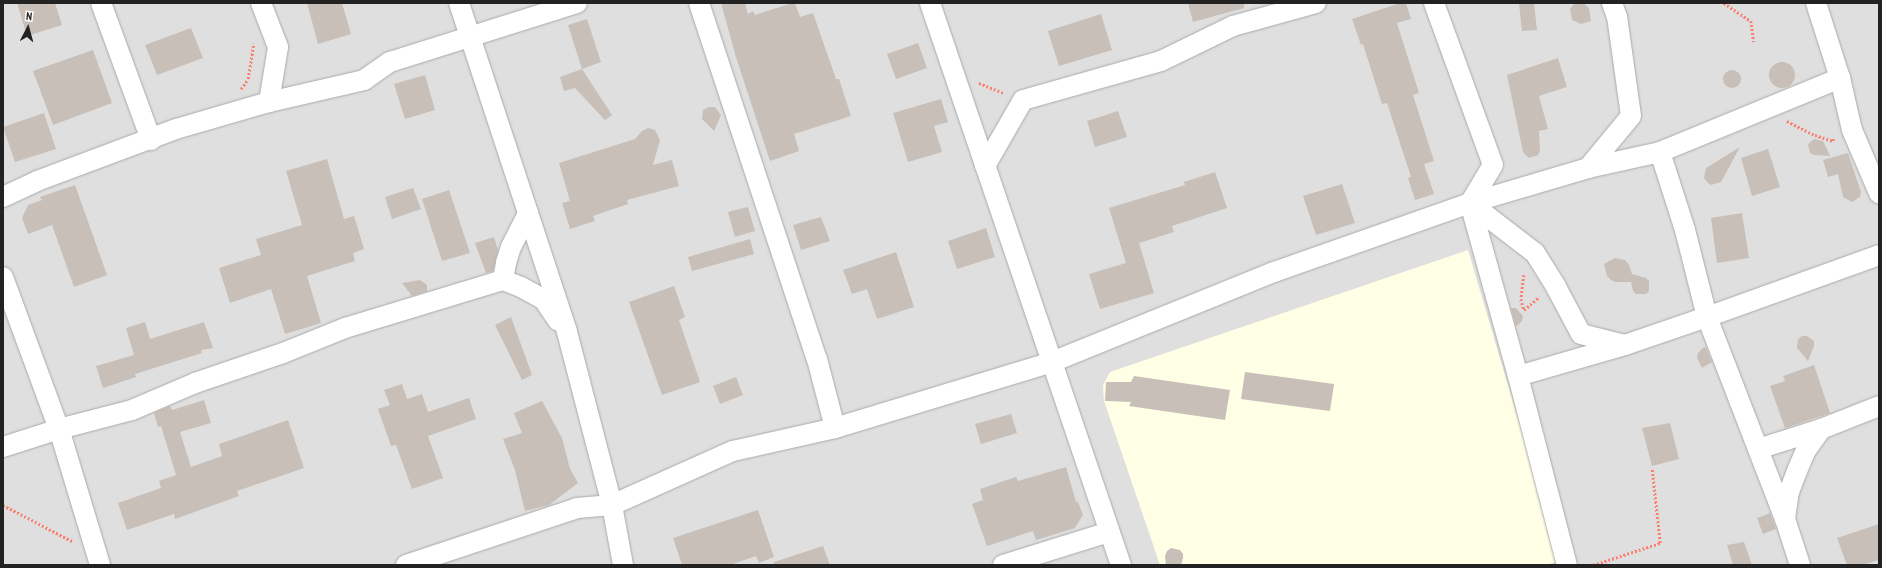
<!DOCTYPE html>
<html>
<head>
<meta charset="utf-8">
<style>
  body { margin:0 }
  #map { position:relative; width:1882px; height:568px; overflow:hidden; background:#f2efe9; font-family:"PT Sans Narrow",sans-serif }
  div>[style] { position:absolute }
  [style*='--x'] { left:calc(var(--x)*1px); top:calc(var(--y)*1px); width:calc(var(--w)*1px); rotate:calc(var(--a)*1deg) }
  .residential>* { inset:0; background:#e0dfdf }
  .education>* { inset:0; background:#ffffe5 }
  .building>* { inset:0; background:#c7bfb8 }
  .round { border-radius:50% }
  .path>* { height:2.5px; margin-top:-1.25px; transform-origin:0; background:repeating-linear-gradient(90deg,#fa8072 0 2px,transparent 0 4px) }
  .roads { filter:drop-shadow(0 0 1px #a9a9a9) drop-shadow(0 0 1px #a9a9a9) }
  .street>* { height:20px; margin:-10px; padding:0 10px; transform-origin:10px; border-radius:10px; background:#fff }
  span { translate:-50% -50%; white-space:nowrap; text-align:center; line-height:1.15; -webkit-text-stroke:4px #fff; paint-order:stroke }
  .frame { position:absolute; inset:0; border:4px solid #222; pointer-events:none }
  .north { position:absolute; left:8px; top:8px; width:40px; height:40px; -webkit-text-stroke:3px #fff; paint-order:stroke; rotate:6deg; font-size:11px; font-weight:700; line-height:16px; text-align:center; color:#222 }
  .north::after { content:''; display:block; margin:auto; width:14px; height:18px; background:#222; clip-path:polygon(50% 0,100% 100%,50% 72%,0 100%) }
</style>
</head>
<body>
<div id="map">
  <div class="residential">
    <div style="clip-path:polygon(3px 3px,1879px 3px,1879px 565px,3px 565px)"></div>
  </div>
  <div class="education">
    <div style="clip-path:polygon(1468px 250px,1560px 561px,1545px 565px,1160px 565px,1104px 401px,1103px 385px,1110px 372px)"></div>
  </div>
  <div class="building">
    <div style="clip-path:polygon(17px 3px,55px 3px,62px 25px,27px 36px)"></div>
    <div style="clip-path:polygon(307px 3px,342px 3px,351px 34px,318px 44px)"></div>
    <div style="clip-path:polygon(721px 3px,745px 3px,748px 14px,753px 11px,755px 15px,792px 3px,795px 3px,800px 17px,813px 13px,836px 79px,839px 79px,851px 116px,794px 134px,799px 151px,770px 161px,736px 57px)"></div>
    <div style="clip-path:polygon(1188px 3px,1244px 3px,1244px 8px,1193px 22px)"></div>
    <div style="clip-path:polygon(1400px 3px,1406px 3px,1411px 19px,1397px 23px,1419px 93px,1413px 95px,1434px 161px,1424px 164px,1434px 194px,1415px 200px,1408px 178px,1411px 177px,1387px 103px,1382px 104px,1363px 44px,1361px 45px,1352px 19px)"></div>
    <div style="clip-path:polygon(1519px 3px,1534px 3px,1537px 30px,1522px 31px)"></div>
    <div style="clip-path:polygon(1577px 3px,1583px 3px,1589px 8px,1591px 21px,1581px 24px,1572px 20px,1570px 9px,1573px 5px)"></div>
    <div style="clip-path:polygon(1101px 14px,1112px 50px,1059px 66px,1048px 31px)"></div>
    <div style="clip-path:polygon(587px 19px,601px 62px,582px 69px,568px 25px)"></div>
    <div style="clip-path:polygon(191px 28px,203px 58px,157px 75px,145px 45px)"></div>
    <div style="clip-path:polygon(918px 43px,927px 68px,896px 79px,887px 54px)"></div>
    <div style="clip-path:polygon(93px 50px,112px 103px,53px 125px,33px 71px)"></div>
    <div style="clip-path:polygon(1558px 58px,1567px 87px,1539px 96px,1548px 129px,1539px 131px,1540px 151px,1538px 155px,1529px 158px,1523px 152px,1507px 75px)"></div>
    <div class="round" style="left:1769px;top:62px;width:26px;height:26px"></div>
    <div style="clip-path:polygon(582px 69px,612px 115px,605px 120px,575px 88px,564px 91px,560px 77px)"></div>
    <div class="round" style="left:1723px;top:70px;width:18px;height:18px"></div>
    <div style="clip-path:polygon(425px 75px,435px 110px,405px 119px,394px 84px)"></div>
    <div style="clip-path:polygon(941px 99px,948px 122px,934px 126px,942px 152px,908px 162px,893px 113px)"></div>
    <div style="clip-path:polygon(709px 107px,715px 107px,721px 115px,714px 131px,702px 119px,703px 110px)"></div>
    <div style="clip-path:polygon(1118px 111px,1127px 137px,1095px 147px,1087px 121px)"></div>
    <div style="clip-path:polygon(44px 113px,56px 149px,15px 162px,3px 127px)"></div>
    <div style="clip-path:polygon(648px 128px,655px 130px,660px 140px,653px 165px,672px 160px,679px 186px,627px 200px,628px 204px,593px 216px,595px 221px,570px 229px,562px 203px,570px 201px,559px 163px,635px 139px,642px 131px)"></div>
    <div style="clip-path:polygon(1814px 139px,1823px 141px,1830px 156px,1814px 155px,1810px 153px,1808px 144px)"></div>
    <div style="clip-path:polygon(1740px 147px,1721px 182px,1711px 185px,1707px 182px,1704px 178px,1706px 168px)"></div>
    <div style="clip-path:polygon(1768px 149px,1780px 187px,1752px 196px,1741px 158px)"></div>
    <div style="clip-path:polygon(1848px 153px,1861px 192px,1860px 197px,1852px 202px,1843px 197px,1838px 174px,1828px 177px,1823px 160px)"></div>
    <div style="clip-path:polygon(327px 159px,344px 219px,354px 216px,364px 249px,353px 253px,355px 261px,307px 276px,321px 323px,285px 334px,271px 289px,230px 303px,219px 268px,261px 255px,256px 239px,302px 225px,286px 171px)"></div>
    <div style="clip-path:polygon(1215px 172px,1227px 208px,1172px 226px,1174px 232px,1139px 243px,1154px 293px,1100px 309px,1089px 274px,1126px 263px,1109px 208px,1185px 185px,1184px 182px)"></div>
    <div style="clip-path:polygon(1342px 184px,1355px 223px,1316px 235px,1303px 196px)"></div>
    <div style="clip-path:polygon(75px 185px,107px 275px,74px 287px,52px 225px,28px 234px,22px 218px,28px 205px,42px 200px,40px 197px)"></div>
    <div style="clip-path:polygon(413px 188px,421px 209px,392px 219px,385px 197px)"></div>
    <div style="clip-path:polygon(449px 190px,470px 253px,442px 261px,422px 199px)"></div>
    <div style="clip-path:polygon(748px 207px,755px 231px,735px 237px,728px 212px)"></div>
    <div style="clip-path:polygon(1742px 213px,1749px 258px,1717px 263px,1711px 218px)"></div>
    <div style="clip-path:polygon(821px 217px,830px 241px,801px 250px,793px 225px)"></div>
    <div style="clip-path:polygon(986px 228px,995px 257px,957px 269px,948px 241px)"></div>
    <div style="clip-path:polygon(494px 237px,498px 250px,493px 271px,486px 273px,475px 243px)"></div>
    <div style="clip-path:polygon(750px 239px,754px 254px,692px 271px,688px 257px)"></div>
    <div style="clip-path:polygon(896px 252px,914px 307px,877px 319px,867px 289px,852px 294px,843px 270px)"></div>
    <div style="clip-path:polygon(1615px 258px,1625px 260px,1629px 265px,1632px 274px,1646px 278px,1649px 281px,1649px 291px,1646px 294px,1636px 294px,1633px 291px,1631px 282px,1615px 282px,1611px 280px,1607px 276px,1604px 264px)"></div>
    <div style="clip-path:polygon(420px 280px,427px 285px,427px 291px,412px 296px,402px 283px)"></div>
    <div style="clip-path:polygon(674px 286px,685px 317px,679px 320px,700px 382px,662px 395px,629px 302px)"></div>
    <div style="clip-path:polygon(1511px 308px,1516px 308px,1523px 316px,1522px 321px,1518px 325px,1516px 326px)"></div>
    <div style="clip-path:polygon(511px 317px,532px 375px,522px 380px,495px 325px)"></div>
    <div style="clip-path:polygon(145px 322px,150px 339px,204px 322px,213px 348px,201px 350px,202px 353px,135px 374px,136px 377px,103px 388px,96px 366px,134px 355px,126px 328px)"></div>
    <div style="clip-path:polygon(1802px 336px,1807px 336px,1814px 341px,1814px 346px,1808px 361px,1797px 348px,1798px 339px)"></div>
    <div style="clip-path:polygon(1704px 347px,1706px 348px,1712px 362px,1702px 368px,1697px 358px,1698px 353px)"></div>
    <div style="clip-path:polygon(1814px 365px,1830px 413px,1785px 428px,1770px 386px,1785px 381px,1783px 376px)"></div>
    <div style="clip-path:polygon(1245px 372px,1334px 384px,1330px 411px,1241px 399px)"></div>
    <div style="clip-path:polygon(1134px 376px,1230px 390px,1225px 420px,1129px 406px,1131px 402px,1105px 401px,1106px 382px,1131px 382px)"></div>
    <div style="clip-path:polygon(736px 377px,743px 395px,720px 404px,713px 386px)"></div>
    <div style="clip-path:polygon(402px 384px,407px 399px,422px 394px,428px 412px,469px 398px,476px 419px,428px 436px,443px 478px,412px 489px,396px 445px,391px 446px,378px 409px,390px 405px,384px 390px)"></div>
    <div style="clip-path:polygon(204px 400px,211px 423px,180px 432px,191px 467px,222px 456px,219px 444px,288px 420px,304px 468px,237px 491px,239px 496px,175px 519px,174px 514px,127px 530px,118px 503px,161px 488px,159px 481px,176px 475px,161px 426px,158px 427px,154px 413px,170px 406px,172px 410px)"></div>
    <div style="clip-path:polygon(542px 401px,562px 438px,570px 469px,578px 483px,549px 505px,525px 511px,515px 470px,503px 439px,522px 433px,514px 413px)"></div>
    <div style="clip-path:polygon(1011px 414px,1017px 433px,981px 444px,975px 424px)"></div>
    <div style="clip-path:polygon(1670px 423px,1679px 459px,1652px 466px,1642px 428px)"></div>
    <div style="clip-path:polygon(1066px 467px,1076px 502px,1078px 502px,1083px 515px,1075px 528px,1036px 540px,1033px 531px,987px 546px,972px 504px,983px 500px,980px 489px,1016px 477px,1018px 481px)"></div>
    <div style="clip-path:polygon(758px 510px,774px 557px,759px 563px,756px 556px,730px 565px,682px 565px,673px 538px)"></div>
    <div style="clip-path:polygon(1770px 513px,1776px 529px,1763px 534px,1757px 518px)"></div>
    <div style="clip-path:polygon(1879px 524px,1879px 560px,1862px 565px,1847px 565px,1837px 538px)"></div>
    <div style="clip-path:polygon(1744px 542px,1752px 565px,1733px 565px,1727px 545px)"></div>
    <div style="clip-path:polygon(823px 546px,830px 565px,774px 565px,774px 562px)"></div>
    <div style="clip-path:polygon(1171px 548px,1180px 550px,1183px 554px,1183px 558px,1181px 565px,1166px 565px,1165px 556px,1167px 551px)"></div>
  </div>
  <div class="path">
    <div style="--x:1724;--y:3;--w:32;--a:34"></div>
    <div style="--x:1751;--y:21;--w:21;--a:82"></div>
    <div style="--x:979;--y:83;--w:27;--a:22"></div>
    <div style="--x:241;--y:89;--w:12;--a:-55"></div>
    <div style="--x:248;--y:79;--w:36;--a:-81"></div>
    <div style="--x:1787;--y:121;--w:31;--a:27"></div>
    <div style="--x:1815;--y:135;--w:19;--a:18"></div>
    <div style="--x:1833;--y:141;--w:3;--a:-90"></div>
    <div style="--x:1524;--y:275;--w:24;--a:97"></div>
    <div style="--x:1521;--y:299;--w:11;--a:75"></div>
    <div style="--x:1524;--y:310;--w:20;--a:-41"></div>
    <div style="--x:3;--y:505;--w:78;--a:27.6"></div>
    <div style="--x:1593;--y:565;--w:71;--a:-18.2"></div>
    <div style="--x:1660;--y:543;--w:74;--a:-96.2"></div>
  </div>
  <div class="roads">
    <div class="street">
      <div style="--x:101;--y:3;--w:146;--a:69.9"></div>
      <div style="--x:261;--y:3;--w:47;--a:68.9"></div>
      <div style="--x:278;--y:47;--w:56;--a:99.3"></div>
      <div style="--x:459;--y:3;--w:346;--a:71.8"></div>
      <div style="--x:567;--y:332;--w:179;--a:75.4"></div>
      <div style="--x:612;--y:505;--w:61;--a:79.6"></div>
      <div style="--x:699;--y:3;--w:375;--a:71.7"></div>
      <div style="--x:817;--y:359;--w:71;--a:75.4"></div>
      <div style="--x:930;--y:3;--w:594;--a:71.23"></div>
      <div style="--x:1434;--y:3;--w:172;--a:70"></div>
      <div style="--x:1493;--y:165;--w:44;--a:121.2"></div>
      <div style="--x:1470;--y:203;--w:180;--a:74.5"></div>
      <div style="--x:1518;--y:376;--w:195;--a:75.5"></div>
      <div style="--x:1816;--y:3;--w:79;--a:72.3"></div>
      <div style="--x:1660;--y:152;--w:82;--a:72.2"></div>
      <div style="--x:1685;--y:230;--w:90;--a:75.8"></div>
      <div style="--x:1707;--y:317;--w:217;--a:68.9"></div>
      <div style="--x:1785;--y:519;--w:48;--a:71.9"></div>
      <div style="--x:985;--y:166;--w:76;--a:-60.1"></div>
      <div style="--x:1023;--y:100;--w:143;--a:-15.8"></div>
      <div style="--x:1161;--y:61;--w:80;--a:-25.9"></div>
      <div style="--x:1233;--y:26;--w:86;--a:-15.5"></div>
      <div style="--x:1588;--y:168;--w:67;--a:-50.4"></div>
      <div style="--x:1631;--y:116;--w:100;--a:-98"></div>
      <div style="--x:1617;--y:17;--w:15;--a:-110"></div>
      <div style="--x:3;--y:197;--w:38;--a:-25"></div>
      <div style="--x:37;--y:181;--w:148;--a:-20.5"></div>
      <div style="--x:176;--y:129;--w:97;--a:-16.2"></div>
      <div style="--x:269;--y:102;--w:98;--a:-13"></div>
      <div style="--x:364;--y:80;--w:32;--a:-35"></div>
      <div style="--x:390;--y:62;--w:196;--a:-17.5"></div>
      <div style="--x:1470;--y:203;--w:82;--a:37.6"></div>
      <div style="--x:1535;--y:253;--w:40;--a:58"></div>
      <div style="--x:1556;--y:287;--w:53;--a:62"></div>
      <div style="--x:1581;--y:334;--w:45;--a:14"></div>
      <div style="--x:3;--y:277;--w:162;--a:69.8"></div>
      <div style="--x:59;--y:429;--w:142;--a:73.2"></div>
      <div style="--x:503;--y:280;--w:19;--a:21"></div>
      <div style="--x:521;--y:287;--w:26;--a:29"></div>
      <div style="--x:544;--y:300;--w:25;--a:56"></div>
      <div style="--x:1518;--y:376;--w:111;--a:-16.2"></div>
      <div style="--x:1625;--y:345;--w:87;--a:-18.9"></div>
      <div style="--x:1707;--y:317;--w:183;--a:-19.8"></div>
      <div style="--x:3;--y:447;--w:59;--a:-17.8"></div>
      <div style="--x:59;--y:429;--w:75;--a:-14.6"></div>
      <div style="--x:132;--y:410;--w:69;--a:-23.2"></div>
      <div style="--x:195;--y:383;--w:93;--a:-18.8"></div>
      <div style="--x:283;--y:353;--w:67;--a:-22"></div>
      <div style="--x:345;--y:328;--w:165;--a:-16.9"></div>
      <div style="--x:503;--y:280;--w:17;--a:-80"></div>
      <div style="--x:506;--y:263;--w:17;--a:-73"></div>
      <div style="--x:511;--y:247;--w:38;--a:-63"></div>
      <div style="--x:1758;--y:449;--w:66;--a:-17.6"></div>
      <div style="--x:1821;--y:429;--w:62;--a:-21.6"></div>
      <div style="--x:1785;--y:519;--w:27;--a:-82"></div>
      <div style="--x:1789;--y:492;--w:22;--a:-69"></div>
      <div style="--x:1797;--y:471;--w:23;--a:-67"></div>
      <div style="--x:1806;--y:450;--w:26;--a:-54"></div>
      <div style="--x:406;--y:565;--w:180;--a:-18.4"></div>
      <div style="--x:577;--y:508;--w:35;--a:-5"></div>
      <div style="--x:612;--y:505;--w:133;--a:-24.1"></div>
      <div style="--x:733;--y:451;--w:105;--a:-12.7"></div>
      <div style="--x:835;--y:428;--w:227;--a:-16.9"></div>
      <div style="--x:1052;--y:362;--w:240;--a:-22.1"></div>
      <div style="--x:1274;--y:272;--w:208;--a:-19.4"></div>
      <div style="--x:1470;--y:203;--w:123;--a:-16.5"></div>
      <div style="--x:1588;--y:168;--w:74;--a:-12.5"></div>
      <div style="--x:1660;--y:152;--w:195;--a:-22.3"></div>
      <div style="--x:1840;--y:78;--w:53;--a:77"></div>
      <div style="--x:1852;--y:130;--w:69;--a:66.8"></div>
      <div style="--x:1003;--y:565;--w:111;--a:-17.3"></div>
    </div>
  </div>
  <div class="frame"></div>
  <div class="north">N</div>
</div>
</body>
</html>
